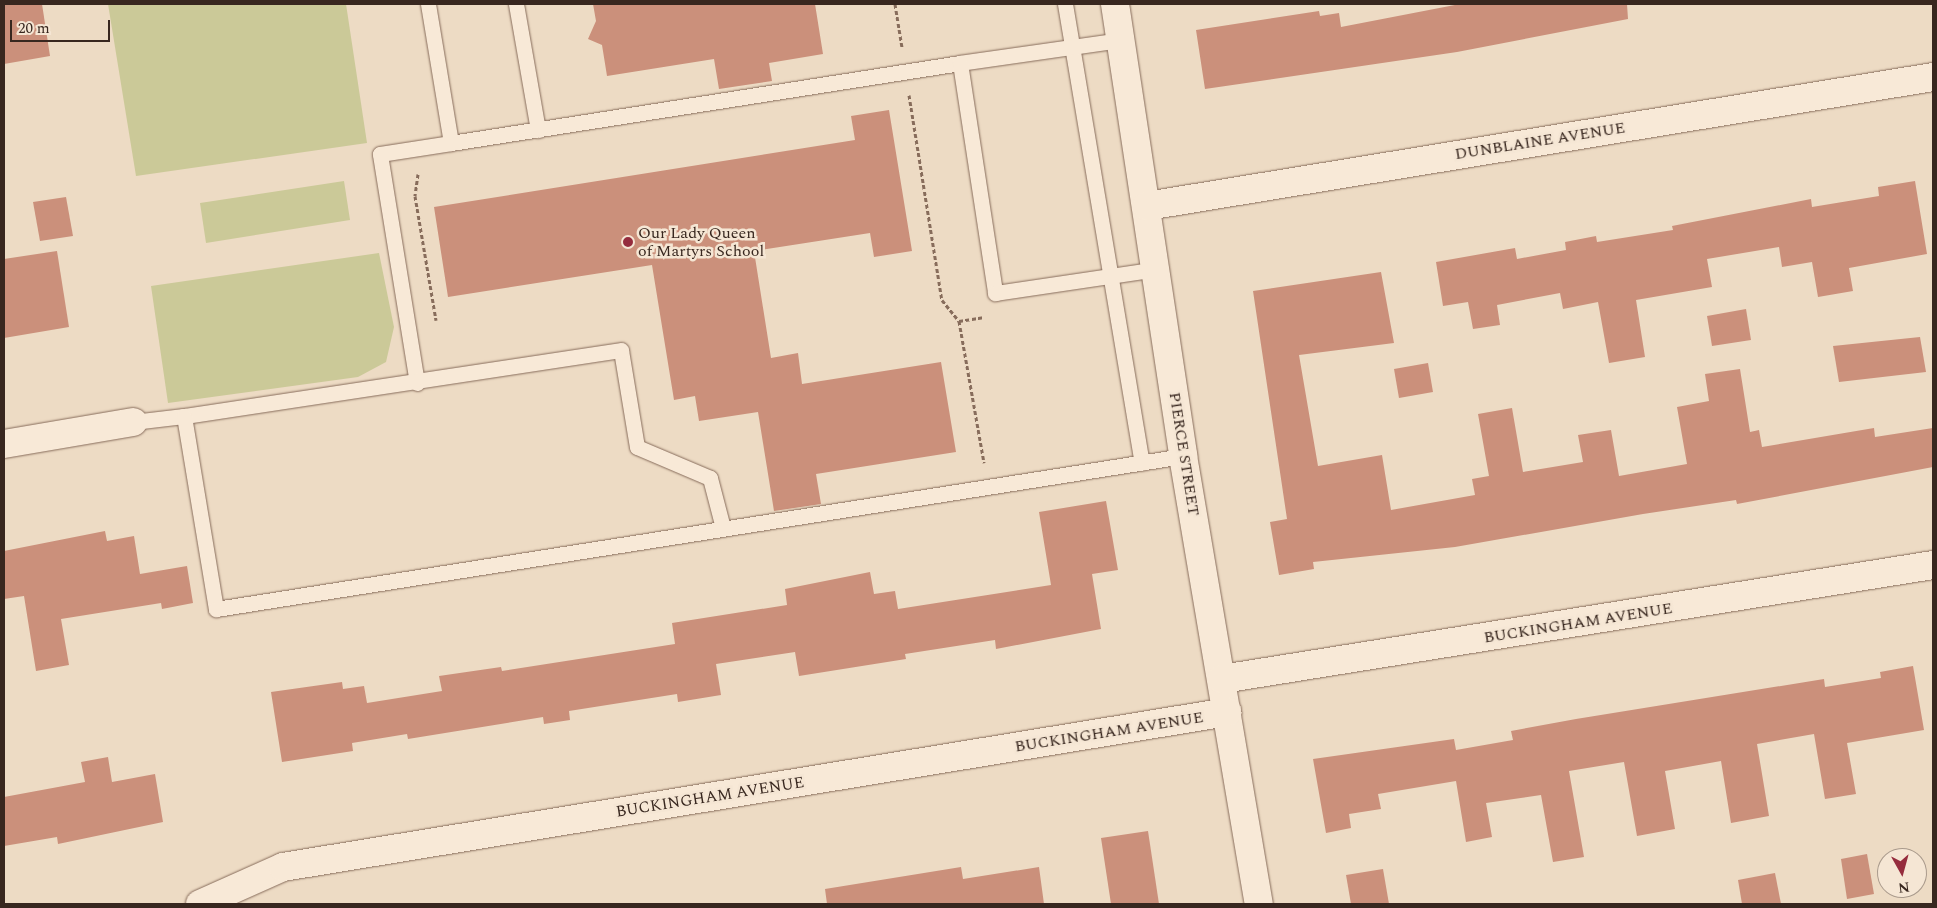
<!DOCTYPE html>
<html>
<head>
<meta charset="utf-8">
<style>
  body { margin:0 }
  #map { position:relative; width:1937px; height:908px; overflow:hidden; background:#eddbc4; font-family:Spectral,serif }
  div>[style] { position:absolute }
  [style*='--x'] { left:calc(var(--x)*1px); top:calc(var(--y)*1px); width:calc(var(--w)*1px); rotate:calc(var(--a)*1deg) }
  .green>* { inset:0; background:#cbc998 }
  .building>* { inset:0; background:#cb907b }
  .path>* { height:3px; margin-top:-1.5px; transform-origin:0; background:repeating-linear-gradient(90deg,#876c5b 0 4px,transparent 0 6.5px) }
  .roads { filter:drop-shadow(0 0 1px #876c5b) drop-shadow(0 0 1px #876c5b) }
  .lane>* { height:15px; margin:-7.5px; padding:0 7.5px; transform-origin:7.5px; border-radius:7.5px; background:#f8e9d7 }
  .street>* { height:28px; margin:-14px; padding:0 14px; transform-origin:14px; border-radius:14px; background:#f8e9d7 }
  .dots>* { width:14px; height:14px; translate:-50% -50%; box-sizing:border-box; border:2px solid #f5e6d4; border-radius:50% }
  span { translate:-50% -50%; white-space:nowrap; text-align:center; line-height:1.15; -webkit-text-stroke:5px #f5e6d4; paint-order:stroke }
  .street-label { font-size:16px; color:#38271f }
  .poi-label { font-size:16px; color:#38271f }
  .left { translate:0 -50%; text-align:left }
  .frame { position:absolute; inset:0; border:5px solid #38271f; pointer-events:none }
  .north { position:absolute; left:1877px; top:848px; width:50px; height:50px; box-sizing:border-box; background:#f5e6d4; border:1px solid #a99a8c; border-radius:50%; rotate:173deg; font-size:14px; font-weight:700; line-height:20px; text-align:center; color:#38271f }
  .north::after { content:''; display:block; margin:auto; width:18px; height:22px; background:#952c3d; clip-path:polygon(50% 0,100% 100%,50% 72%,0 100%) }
  .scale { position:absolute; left:10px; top:20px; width:100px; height:22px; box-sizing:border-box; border:2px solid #38271f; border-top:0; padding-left:6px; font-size:15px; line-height:18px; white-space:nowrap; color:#38271f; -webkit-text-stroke:4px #f5e6d4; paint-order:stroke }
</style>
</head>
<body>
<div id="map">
  <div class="green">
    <div style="clip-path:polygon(108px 4px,346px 4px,367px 143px,136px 176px)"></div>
    <div style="clip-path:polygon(344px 181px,350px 220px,206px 243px,200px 203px)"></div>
    <div style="clip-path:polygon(379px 253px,394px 327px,386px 362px,358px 377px,168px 403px,151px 286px)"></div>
  </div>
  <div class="building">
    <div style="clip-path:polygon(4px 4px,42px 4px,50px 56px,4px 64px)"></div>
    <div style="clip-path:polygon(593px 4px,815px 4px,823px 54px,769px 63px,772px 81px,719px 89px,714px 59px,607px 76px,602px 45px,588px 39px,596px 21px)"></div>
    <div style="clip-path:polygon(1460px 4px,1627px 4px,1628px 19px,1457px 52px,1205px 89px,1196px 30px,1319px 11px,1320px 16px,1339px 13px,1341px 27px)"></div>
    <div style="clip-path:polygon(889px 110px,912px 251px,874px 257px,870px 233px,754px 251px,771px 358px,798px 353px,802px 384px,941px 362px,956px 452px,816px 474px,821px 504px,774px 511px,758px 412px,699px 421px,695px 396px,674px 400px,652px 265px,448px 297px,434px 207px,855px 140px,851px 116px)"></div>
    <div style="clip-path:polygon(1915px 181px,1927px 254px,1849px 268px,1853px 291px,1818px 297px,1812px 262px,1782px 267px,1779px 247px,1707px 259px,1712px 287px,1636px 300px,1645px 357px,1609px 363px,1598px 302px,1563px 309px,1560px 293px,1497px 305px,1500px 325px,1473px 329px,1468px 302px,1443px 306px,1436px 262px,1515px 248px,1517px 259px,1566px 250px,1565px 242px,1596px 236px,1597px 242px,1673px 230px,1672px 226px,1811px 199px,1812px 207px,1879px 196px,1878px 187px)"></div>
    <div style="clip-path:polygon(66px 197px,73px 236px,40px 241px,33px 202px)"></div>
    <div style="clip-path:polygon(57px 251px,69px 327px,4px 338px,4px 259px)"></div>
    <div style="clip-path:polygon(1381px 272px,1394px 343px,1299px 355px,1318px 466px,1382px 455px,1391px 510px,1475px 495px,1472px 479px,1489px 476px,1478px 414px,1512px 408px,1523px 472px,1583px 462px,1578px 435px,1611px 430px,1619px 476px,1687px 464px,1677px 407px,1709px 401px,1705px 374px,1740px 369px,1750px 432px,1759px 430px,1762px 447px,1874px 428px,1875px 437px,1933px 428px,1933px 467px,1737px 504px,1736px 500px,1643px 514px,1455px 547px,1313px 562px,1314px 569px,1279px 575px,1270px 522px,1287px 519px,1253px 291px)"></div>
    <div style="clip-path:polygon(1746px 309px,1751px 340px,1712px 346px,1707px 316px)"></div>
    <div style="clip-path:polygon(1920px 337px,1926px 372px,1839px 382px,1833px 346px)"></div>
    <div style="clip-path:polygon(1428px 363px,1433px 392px,1399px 398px,1394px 369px)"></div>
    <div style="clip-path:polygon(1106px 501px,1118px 570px,1092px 574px,1101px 629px,996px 649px,995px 640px,905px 654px,906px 659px,799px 676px,795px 652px,716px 664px,721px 695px,678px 702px,677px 694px,569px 711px,570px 720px,544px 724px,543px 717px,408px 739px,407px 734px,352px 743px,353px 751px,282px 762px,271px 692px,342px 682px,343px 689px,364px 686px,367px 703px,442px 691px,439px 676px,501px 667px,502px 671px,675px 644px,672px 623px,787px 605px,785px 589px,870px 572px,874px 594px,895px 591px,898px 609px,1051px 585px,1039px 512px)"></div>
    <div style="clip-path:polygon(105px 531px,107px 541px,134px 536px,140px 574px,187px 566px,193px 603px,162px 609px,161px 603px,61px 619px,69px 665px,36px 671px,24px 596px,4px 599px,4px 551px)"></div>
    <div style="clip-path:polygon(1913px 666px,1924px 730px,1847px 743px,1856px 794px,1825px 799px,1814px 734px,1757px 744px,1769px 816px,1731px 823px,1721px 761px,1665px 771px,1675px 829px,1637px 836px,1624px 762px,1569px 771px,1584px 857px,1553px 862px,1541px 795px,1486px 803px,1492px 837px,1466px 842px,1456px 781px,1378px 794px,1381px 809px,1349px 814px,1351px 828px,1326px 833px,1313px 759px,1454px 739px,1456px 750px,1513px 740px,1511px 731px,1576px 719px,1824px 679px,1825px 687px,1881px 678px,1880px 672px)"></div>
    <div style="clip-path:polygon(108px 757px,112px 782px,155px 774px,163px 822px,58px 844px,57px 837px,4px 846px,4px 797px,85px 782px,81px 762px)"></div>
    <div style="clip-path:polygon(1148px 831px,1159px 904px,1111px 904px,1101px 838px)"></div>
    <div style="clip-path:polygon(1867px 854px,1874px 894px,1847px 899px,1841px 859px)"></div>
    <div style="clip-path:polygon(961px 867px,963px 879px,1039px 867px,1044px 904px,827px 904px,825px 889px)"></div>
    <div style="clip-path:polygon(1383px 869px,1389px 904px,1351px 904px,1346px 875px)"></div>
    <div style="clip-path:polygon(1775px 873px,1781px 904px,1742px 904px,1738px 880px)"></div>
  </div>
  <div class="path">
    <div style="--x:895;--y:4;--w:44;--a:80.8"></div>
    <div style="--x:909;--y:95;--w:208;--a:80.9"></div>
    <div style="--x:942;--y:300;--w:27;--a:51"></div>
    <div style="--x:959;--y:321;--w:144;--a:80"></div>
    <div style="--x:418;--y:174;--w:22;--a:98"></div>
    <div style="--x:415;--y:196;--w:126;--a:80.4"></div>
    <div style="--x:959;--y:321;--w:26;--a:-9"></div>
  </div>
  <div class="roads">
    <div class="lane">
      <div style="--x:428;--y:4;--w:141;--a:80.6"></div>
      <div style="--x:451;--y:143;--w:515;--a:-8.93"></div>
      <div style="--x:516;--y:4;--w:128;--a:80.1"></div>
      <div style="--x:1065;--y:4;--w:465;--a:80.5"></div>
      <div style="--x:1121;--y:40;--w:163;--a:171.9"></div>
      <div style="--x:960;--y:63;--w:233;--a:81.3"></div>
      <div style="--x:995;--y:293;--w:164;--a:-8.4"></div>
      <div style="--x:417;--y:383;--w:232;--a:-99.2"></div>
      <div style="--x:380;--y:154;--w:72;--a:-8.8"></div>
      <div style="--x:133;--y:422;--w:51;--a:-6.7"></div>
      <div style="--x:723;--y:528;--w:52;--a:-104.6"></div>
      <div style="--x:710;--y:478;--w:79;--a:-157"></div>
      <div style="--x:637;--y:447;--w:98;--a:-99.4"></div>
      <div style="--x:621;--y:350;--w:442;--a:171.4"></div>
      <div style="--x:184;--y:416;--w:196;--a:80.6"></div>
      <div style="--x:216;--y:609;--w:979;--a:-8.99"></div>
    </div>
    <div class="street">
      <div style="--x:1115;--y:4;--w:457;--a:81.4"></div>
      <div style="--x:1183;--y:456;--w:454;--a:80.4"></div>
      <div style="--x:1147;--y:206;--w:797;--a:-9.32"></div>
      <div style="--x:4;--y:444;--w:131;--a:-9.7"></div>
      <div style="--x:1222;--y:679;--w:720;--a:-9.11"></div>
      <div style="--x:200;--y:904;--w:91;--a:-24"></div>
      <div style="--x:283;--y:867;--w:957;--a:-9.32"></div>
    </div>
  </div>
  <div class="dots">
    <div style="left:628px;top:242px;background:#952c3d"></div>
  </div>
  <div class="street-label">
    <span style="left:1540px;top:141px;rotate:-9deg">DUNBLAINE AVENUE</span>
    <span style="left:1184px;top:454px;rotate:81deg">PIERCE STREET</span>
    <span style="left:1578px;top:623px;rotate:-9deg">BUCKINGHAM AVENUE</span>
    <span style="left:1109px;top:732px;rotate:-9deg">BUCKINGHAM AVENUE</span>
    <span style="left:710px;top:797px;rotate:-9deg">BUCKINGHAM AVENUE</span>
  </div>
  <div class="poi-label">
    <span class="left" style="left:638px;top:242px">Our Lady Queen<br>of Martyrs School</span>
  </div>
  <div class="frame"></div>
  <div class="north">N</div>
  <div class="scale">20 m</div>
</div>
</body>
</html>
